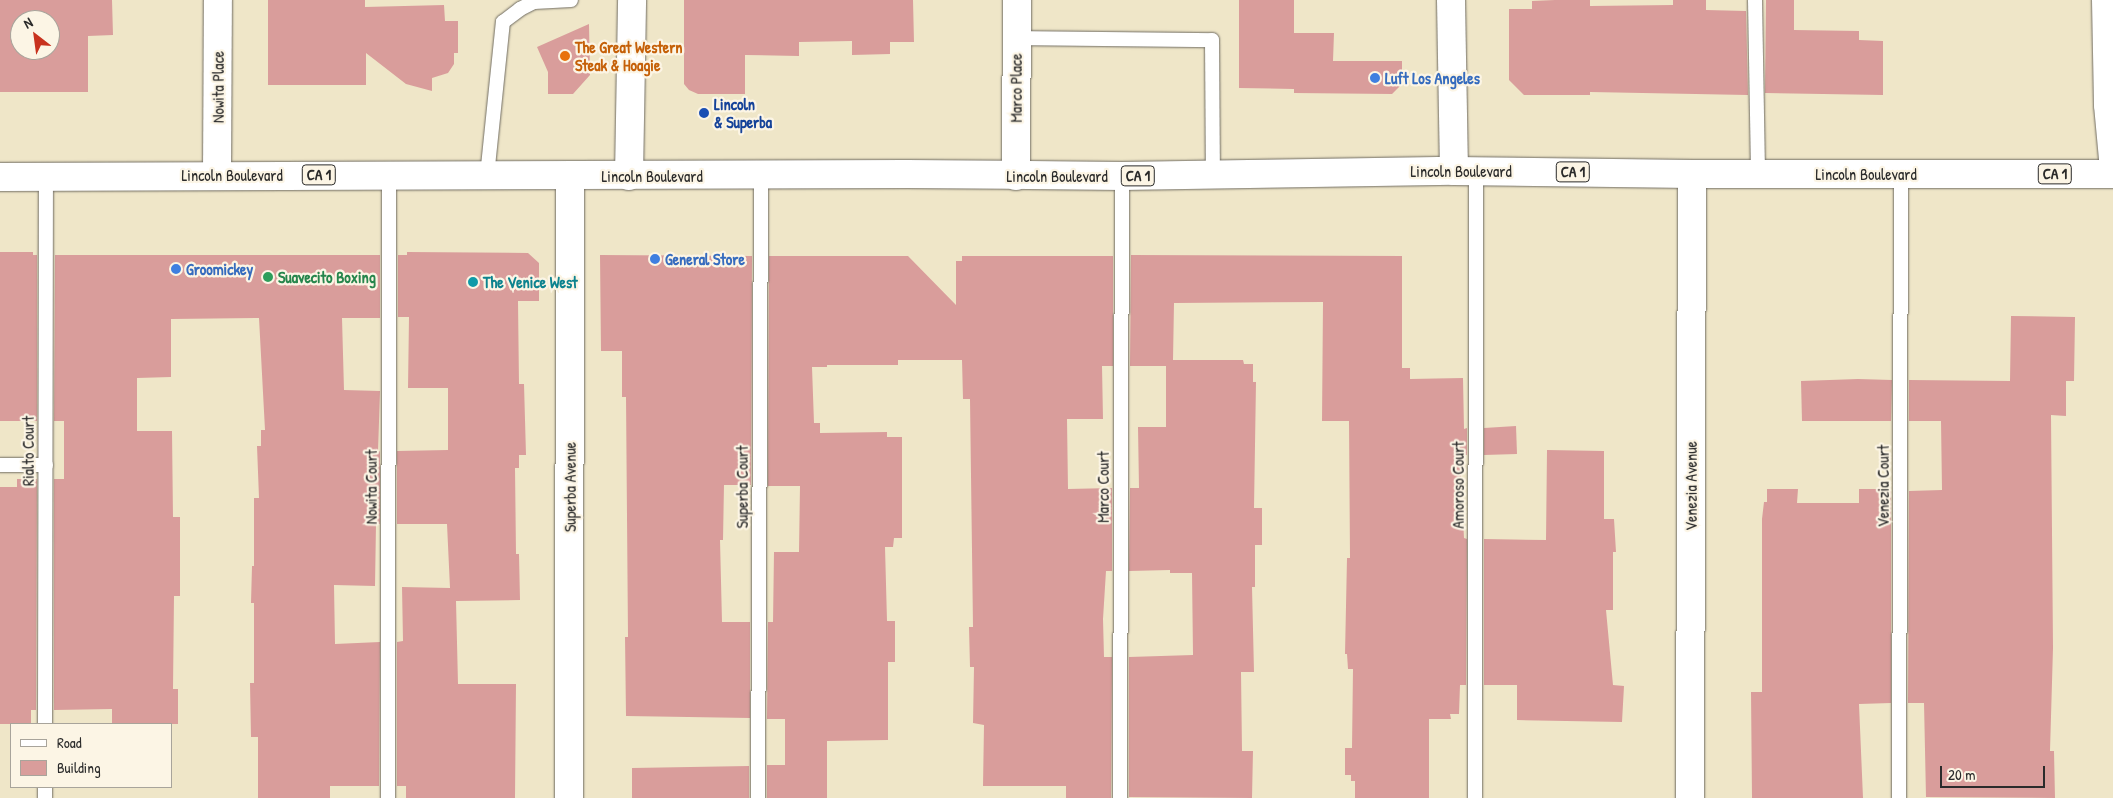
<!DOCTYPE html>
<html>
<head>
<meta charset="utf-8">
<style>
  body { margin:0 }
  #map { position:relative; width:2113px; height:798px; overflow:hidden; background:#efe6c8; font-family:"Patrick Hand",sans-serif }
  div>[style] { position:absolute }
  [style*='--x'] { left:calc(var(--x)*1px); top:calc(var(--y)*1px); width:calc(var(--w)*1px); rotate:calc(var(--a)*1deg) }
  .building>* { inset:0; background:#d99d9b }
  .roads { filter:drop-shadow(0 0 1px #706c62) drop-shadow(0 0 1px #706c62) }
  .service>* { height:14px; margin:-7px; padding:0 7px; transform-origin:7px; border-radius:7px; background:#fff }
  .minor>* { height:28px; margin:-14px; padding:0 14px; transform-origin:14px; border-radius:14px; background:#fff }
  .trunk>* { height:28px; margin:-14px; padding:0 14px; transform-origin:14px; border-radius:14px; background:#fff }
  .dots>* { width:14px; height:14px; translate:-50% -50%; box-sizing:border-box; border:2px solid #fcf5e5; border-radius:50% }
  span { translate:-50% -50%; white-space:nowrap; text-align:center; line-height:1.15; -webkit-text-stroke:4.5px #fcf5e5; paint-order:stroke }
  .shield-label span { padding:1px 4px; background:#fcf5e5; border:1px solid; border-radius:4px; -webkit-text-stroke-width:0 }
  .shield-label { font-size:15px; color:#2b2b2b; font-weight:700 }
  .food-label { font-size:16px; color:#c56008; font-weight:700 }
  .left { translate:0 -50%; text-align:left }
  .shop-label { font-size:16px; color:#366cbe; font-weight:700 }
  .street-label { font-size:16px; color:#2b2b2b }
  .transit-label { font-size:16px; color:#164399; font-weight:700 }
  .leisure-label { font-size:16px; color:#27864d; font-weight:700 }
  .culture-label { font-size:16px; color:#0d838f; font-weight:700 }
  .legend { position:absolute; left:10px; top:723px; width:162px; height:65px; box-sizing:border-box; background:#fcf5e5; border:1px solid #a8a49b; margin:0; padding:6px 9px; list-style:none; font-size:15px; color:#2b2b2b }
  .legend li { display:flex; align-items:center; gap:10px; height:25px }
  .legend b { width:25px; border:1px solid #a8a49b }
  .north { position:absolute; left:10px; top:10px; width:50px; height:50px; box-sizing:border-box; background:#fcf5e5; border:1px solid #a8a49b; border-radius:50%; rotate:330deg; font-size:14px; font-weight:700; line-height:20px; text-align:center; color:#2b2b2b }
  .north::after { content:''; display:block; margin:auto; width:18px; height:22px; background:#c8321e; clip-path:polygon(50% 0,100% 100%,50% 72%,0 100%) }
  .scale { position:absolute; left:1940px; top:766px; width:105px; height:22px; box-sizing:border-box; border:2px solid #2b2b2b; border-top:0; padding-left:6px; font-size:15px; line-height:18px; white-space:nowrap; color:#2b2b2b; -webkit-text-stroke:4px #fcf5e5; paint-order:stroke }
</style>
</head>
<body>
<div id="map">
  <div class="building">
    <div style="clip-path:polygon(evenodd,0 0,112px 0,113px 35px,88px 36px,88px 92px,0 92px,0 0,20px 20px,50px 20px,50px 50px,20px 50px,20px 20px)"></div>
    <div style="clip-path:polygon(268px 0,365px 0,365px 7px,444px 5px,445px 21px,458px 21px,458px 53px,454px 53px,454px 64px,448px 73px,432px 78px,432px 91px,406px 84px,366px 53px,366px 85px,268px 85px)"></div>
    <div style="clip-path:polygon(684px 0,913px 0,914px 42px,890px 42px,890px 54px,852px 55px,852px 41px,799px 42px,799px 56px,745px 55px,745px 94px,698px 94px,689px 90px,684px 84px)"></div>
    <div style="clip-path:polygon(1239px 0,1294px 0,1294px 33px,1334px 33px,1333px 61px,1402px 61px,1402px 84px,1392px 94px,1294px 93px,1294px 89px,1239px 88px)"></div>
    <div style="clip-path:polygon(1555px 0,1590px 0,1590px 6px,1673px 5px,1673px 0,1706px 0,1706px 10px,1746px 11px,1748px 95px,1590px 92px,1590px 95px,1524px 95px,1509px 80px,1509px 9px,1532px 9px,1532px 1px)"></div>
    <div style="clip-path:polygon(1766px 0,1794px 0,1794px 30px,1859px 31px,1859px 40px,1883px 41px,1883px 95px,1765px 93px)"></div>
    <div style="clip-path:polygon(589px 24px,590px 75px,573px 94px,548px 94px,548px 72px,537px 47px)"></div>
    <div style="clip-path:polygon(0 252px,33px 252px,33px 255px,37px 255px,37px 421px,0 421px)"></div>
    <div style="clip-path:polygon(407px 252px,528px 253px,539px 263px,539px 301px,518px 301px,519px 384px,524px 384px,526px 455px,519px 455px,519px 468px,515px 468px,516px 554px,519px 554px,520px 600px,456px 601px,458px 684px,516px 684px,515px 798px,406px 798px,406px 786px,397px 786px,397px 642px,403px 641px,402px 587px,450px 588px,447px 524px,397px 524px,397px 451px,448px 450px,448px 388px,408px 388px,409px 317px,398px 317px,398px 255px,407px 255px)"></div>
    <div style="clip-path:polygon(55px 255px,380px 255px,380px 318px,342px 318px,344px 390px,380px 391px,378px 452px,380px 451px,380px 524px,376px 524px,375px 586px,334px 585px,335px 644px,380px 642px,379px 786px,330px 786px,330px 798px,258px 798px,258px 737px,251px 737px,250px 683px,254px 683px,254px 603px,251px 603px,252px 566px,254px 566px,254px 498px,259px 498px,257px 446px,261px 446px,261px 430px,265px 430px,259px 318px,171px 319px,171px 377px,137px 378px,137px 431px,172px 431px,173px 517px,180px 517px,180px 596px,174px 596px,173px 689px,178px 689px,178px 724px,112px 724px,112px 709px,54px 710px,54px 479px,64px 479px,64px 421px,54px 421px)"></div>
    <div style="clip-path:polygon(600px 255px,752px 256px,751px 485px,724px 485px,723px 540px,720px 540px,722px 622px,750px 622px,750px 718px,626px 716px,625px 637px,628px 637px,626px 397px,622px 397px,622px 351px,601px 351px)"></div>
    <div style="clip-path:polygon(1131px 255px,1402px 256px,1402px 368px,1410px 368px,1410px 379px,1463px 378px,1464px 429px,1467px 428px,1467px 455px,1460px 455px,1464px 538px,1467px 539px,1466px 685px,1460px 685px,1459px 714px,1450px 714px,1451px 719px,1429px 719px,1429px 798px,1355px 798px,1355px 781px,1351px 781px,1351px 775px,1345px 775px,1345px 748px,1352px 748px,1353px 669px,1348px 669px,1347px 654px,1345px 654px,1347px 558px,1350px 558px,1349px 421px,1322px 421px,1323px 302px,1174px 303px,1173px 360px,1243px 360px,1244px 364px,1253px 364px,1253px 382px,1256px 382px,1254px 508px,1262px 508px,1262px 545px,1255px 545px,1255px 587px,1252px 587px,1254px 672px,1241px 672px,1242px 751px,1253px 751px,1252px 798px,1129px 797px,1129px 657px,1193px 655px,1192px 573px,1170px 573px,1170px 570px,1129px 571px,1130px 488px,1139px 488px,1138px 427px,1166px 427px,1166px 366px,1130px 366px)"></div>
    <div style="clip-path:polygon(769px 256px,908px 256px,956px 305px,956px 261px,962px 261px,962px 256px,1113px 256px,1113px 366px,1102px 366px,1103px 419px,1067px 419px,1068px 489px,1112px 488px,1112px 571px,1106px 571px,1103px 619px,1104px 657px,1112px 657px,1111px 798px,1066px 798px,1066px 786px,983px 786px,984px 725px,973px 723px,974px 667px,970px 667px,969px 627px,973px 627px,970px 399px,963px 399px,962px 360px,898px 360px,898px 365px,827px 365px,827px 367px,812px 367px,814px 423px,820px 423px,820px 433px,887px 432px,887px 437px,902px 437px,902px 538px,894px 538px,893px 547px,885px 547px,887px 621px,895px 621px,895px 662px,888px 662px,888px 740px,827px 741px,827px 798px,767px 798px,767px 765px,785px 765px,785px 719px,767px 719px,768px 622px,773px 622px,774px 552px,799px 552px,800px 486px,768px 486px)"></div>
    <div style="clip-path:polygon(2011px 316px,2075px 317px,2074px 381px,2066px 381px,2066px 416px,2051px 415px,2053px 648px,2050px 751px,2054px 751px,2055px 798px,1926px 797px,1924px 703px,1908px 703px,1909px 491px,1942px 490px,1941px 421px,1909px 421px,1909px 380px,2010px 381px)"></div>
    <div style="clip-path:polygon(1858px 379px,1892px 380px,1891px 421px,1802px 421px,1801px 381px)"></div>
    <div style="clip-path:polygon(1516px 426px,1517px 454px,1484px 455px,1484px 428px)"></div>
    <div style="clip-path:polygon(1547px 450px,1604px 451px,1604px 519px,1614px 519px,1616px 552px,1613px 552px,1613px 610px,1606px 610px,1613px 685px,1624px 686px,1622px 722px,1517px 720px,1517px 685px,1484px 685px,1484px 539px,1546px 540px)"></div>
    <div style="clip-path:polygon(17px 479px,37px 479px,36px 710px,31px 710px,31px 724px,0 724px,0 487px,17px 487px)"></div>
    <div style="clip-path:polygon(1767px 489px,1798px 489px,1797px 503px,1859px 503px,1859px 489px,1888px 489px,1888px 492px,1891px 491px,1891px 703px,1859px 704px,1863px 798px,1752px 798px,1751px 692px,1762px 692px,1762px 519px,1764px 502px,1767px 502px)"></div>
    <div style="clip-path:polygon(749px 766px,749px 798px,632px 798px,632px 768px)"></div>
  </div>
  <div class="roads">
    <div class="service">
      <div style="--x:1755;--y:0;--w:173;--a:89"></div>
      <div style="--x:1016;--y:38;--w:196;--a:0.6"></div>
      <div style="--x:1212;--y:40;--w:135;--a:89.6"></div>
      <div style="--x:487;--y:176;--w:155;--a:-84.1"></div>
      <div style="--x:503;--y:22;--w:21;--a:-37"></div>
      <div style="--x:520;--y:9;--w:16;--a:-27"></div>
      <div style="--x:534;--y:2;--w:37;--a:-3"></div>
      <div style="--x:0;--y:465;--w:46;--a:0"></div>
      <div style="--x:45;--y:724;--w:547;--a:-89.9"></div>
      <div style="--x:45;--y:798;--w:11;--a:-90"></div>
      <div style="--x:388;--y:798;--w:623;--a:-89.91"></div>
      <div style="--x:758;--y:798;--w:623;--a:-89.72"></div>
      <div style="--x:1120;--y:798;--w:622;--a:-89.82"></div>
      <div style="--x:1475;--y:798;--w:626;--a:-89.91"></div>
      <div style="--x:1899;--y:798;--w:624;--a:-89.82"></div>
    </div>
    <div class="minor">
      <div style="--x:1451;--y:0;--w:171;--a:89"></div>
      <div style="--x:2106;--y:0;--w:105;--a:88.9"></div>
      <div style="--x:2108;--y:105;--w:54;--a:84.7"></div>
      <div style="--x:217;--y:175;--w:175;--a:-89.7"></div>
      <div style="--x:629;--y:176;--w:176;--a:-89"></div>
      <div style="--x:1016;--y:176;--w:176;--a:-89.7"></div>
      <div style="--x:569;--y:798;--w:622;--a:-89.91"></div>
      <div style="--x:1690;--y:798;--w:624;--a:-89.82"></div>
    </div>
    <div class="trunk">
      <div style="--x:0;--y:177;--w:907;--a:-0.19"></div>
      <div style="--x:907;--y:174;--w:215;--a:0.5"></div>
      <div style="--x:1122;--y:176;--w:332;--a:-0.9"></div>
      <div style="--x:1454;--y:171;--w:238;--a:0.7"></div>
      <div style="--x:1692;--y:174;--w:421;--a:0"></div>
    </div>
  </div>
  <div class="dots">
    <div style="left:565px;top:56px;background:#e8710a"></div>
    <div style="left:1375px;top:78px;background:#3f7fe0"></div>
    <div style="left:704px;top:113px;background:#1a4fb4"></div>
    <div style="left:655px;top:259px;background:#3f7fe0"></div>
    <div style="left:176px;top:269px;background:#3f7fe0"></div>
    <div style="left:268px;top:277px;background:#2e9e5b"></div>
    <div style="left:473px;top:282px;background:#0f9aa8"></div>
  </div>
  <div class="shield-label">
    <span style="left:1573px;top:172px">CA 1</span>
    <span style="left:2055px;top:174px">CA 1</span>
    <span style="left:319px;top:175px">CA 1</span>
    <span style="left:1138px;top:176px">CA 1</span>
  </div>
  <div class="food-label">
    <span class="left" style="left:575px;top:56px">The Great Western<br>Steak &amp; Hoagie</span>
  </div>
  <div class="shop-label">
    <span class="left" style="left:1385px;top:78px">Luft Los Angeles</span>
    <span class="left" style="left:665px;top:259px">General Store</span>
    <span class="left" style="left:186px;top:269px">Groomickey</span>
  </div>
  <div class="street-label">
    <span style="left:218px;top:87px;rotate:-90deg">Nowita Place</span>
    <span style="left:1016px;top:88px;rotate:-90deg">Marco Place</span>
    <span style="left:1461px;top:171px">Lincoln Boulevard</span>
    <span style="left:1866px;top:174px">Lincoln Boulevard</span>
    <span style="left:232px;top:175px">Lincoln Boulevard</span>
    <span style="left:652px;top:176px">Lincoln Boulevard</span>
    <span style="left:1057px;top:176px">Lincoln Boulevard</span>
    <span style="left:28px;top:451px;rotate:-90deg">Rialto Court</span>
    <span style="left:1458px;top:485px;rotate:-90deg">Amoroso Court</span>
    <span style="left:1691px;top:486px;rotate:-90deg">Venezia Avenue</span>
    <span style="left:1883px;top:486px;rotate:-90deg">Venezia Court</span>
    <span style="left:371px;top:487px;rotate:-90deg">Nowita Court</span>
    <span style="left:570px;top:487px;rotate:-90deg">Superba Avenue</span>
    <span style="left:742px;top:487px;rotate:-90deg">Superba Court</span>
    <span style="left:1103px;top:487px;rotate:-90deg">Marco Court</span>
  </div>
  <div class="transit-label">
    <span class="left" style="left:714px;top:113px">Lincoln<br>&amp; Superba</span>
  </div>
  <div class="leisure-label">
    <span class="left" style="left:278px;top:277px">Suavecito Boxing</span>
  </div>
  <div class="culture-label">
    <span class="left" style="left:483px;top:282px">The Venice West</span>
  </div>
  <ul class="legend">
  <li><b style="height:6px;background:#fff"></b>Road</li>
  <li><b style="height:14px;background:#d99d9b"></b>Building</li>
  </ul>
  <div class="north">N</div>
  <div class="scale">20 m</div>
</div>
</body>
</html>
